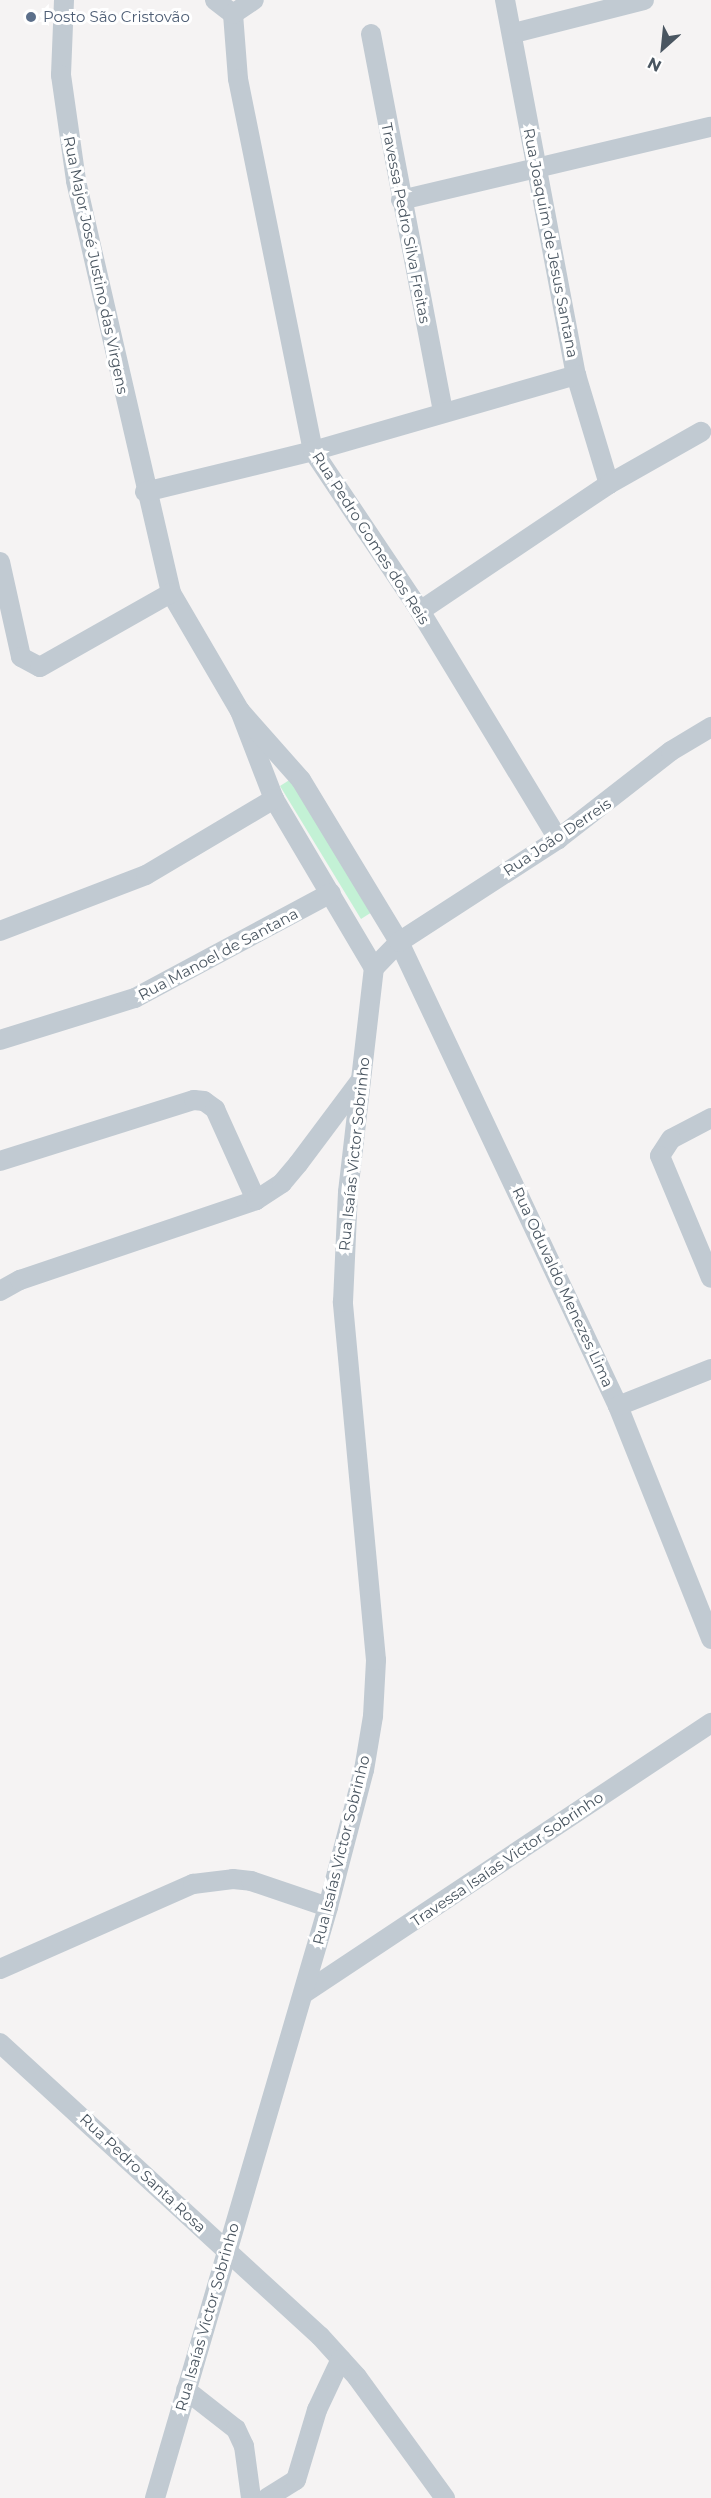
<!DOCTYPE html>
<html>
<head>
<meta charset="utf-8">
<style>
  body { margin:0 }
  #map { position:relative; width:711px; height:2498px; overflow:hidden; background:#f5f3f3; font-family:Montserrat,sans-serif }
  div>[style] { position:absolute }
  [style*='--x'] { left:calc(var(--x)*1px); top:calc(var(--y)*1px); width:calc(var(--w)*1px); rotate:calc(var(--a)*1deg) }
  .green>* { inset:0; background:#c3f1d5 }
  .minor>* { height:20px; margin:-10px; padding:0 10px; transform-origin:10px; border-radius:10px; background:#c1cad2 }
  .dots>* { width:16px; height:16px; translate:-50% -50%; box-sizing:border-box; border:3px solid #fff; border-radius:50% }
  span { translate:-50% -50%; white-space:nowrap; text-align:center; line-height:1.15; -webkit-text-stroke:6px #fff; paint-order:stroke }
  .service-label { font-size:15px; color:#4e5e75 }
  .left { translate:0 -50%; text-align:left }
  .street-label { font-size:15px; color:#4a5661 }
  .north { position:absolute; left:633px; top:18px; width:60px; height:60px; -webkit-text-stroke:4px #fff; paint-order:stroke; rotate:207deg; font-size:16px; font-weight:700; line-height:24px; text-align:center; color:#4a5661 }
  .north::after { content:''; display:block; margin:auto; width:21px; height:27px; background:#4a5661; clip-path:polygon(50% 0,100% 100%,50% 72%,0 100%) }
</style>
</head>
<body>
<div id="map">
  <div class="green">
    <div style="clip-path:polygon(291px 779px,372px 912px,361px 919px,280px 786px)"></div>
  </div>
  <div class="minor">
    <div style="--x:64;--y:0;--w:75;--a:92.3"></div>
    <div style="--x:61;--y:75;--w:107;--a:81.9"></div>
    <div style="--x:76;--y:181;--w:423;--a:77"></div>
    <div style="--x:171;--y:593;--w:137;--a:59.7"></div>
    <div style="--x:240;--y:711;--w:94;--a:68.9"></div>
    <div style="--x:274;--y:799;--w:196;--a:59.4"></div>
    <div style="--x:215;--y:0;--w:23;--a:38"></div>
    <div style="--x:233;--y:14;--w:65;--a:85.6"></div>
    <div style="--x:238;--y:79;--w:379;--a:78.6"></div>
    <div style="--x:313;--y:451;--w:192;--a:56.2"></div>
    <div style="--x:420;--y:611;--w:267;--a:58.8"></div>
    <div style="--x:505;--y:0;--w:382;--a:79.3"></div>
    <div style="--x:576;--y:375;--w:114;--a:73.2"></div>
    <div style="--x:233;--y:14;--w:25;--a:-34"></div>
    <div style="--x:514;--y:33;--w:134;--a:-14.2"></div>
    <div style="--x:371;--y:34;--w:385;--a:79.2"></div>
    <div style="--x:401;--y:200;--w:318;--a:-13.3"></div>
    <div style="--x:145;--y:492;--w:173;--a:-13.7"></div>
    <div style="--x:313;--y:451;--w:274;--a:-16.1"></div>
    <div style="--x:0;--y:562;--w:97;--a:77.5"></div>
    <div style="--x:21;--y:657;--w:21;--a:28"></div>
    <div style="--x:40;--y:667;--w:150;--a:-29.5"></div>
    <div style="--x:420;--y:611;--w:228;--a:-33.9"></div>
    <div style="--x:609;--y:484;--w:106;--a:-29.5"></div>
    <div style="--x:240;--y:711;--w:92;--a:48.5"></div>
    <div style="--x:301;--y:780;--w:189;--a:58.8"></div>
    <div style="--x:399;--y:942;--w:513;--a:64.73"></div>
    <div style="--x:618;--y:1406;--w:251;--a:68.2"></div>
    <div style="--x:0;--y:931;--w:156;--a:-21"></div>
    <div style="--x:146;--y:875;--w:149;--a:-30.7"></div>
    <div style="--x:374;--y:968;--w:36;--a:-46"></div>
    <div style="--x:399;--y:942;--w:189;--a:-32.9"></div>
    <div style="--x:558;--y:839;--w:143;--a:-37.9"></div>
    <div style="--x:671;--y:751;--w:47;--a:-31"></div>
    <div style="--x:0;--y:1040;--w:141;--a:-17.3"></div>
    <div style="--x:135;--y:998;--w:222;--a:-28.2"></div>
    <div style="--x:711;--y:1118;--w:45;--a:152.3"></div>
    <div style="--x:671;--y:1139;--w:20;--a:123"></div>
    <div style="--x:660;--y:1156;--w:132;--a:67.3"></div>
    <div style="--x:0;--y:1161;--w:203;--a:-17.5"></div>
    <div style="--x:194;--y:1100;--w:10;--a:6"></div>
    <div style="--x:204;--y:1101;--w:14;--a:36"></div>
    <div style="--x:215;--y:1109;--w:100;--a:65.7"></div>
    <div style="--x:0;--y:1291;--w:23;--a:-29"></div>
    <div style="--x:20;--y:1280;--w:249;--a:-18.7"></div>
    <div style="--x:256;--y:1200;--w:31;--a:-33"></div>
    <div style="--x:282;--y:1183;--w:25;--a:-50"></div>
    <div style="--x:298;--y:1164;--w:104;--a:-53.2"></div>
    <div style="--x:618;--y:1406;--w:100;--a:-21.7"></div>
    <div style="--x:0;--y:1969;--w:211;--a:-23.8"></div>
    <div style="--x:193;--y:1884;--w:40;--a:-7.1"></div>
    <div style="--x:233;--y:1879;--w:18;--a:6"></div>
    <div style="--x:251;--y:1881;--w:81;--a:18.7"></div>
    <div style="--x:303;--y:1994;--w:490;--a:-33.6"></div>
    <div style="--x:0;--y:2043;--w:434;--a:42.5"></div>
    <div style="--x:320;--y:2336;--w:55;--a:47.9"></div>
    <div style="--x:357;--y:2377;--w:150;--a:54"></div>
    <div style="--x:186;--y:2390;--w:63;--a:38"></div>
    <div style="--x:236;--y:2429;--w:19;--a:65"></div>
    <div style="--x:244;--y:2446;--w:52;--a:82.3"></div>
    <div style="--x:155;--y:2498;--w:616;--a:-73.68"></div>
    <div style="--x:328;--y:1907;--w:142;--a:-75.3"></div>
    <div style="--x:364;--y:1770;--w:55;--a:-80.5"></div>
    <div style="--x:373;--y:1716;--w:56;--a:-86.9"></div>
    <div style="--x:376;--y:1660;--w:360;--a:-95.3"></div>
    <div style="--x:343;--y:1302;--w:110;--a:-87.4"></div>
    <div style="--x:348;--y:1192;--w:226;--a:-83.4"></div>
    <div style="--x:267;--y:2498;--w:34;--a:-32"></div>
    <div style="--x:296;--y:2480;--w:73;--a:-73.3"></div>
    <div style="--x:317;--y:2410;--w:56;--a:-64.8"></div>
  </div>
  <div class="dots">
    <div style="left:31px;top:17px;background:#5c6f8a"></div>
  </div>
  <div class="service-label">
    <span class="left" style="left:43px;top:17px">Posto São Cristovão</span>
  </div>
  <div class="street-label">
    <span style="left:406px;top:223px;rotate:79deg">Travessa Pedro Silva Freitas</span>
    <span style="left:551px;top:243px;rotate:79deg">Rua Joaquim de Jesus Santana</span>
    <span style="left:96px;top:265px;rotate:78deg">Rua Major José Justino das Virgens</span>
    <span style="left:371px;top:538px;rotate:57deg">Rua Pedro Gomes dos Reis</span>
    <span style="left:557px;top:837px;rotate:-34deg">Rua João Derreis</span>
    <span style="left:218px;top:954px;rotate:-28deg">Rua Manoel de Santana</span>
    <span style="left:354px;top:1154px;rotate:-84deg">Rua Isaías Victor Sobrinho</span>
    <span style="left:563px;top:1287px;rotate:65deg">Rua Oduvaldo Menezes Lima</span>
    <span style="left:341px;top:1850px;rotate:-76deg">Rua Isaías Victor Sobrinho</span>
    <span style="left:507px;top:1859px;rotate:-34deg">Travessa Isaías Victor Sobrinho</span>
    <span style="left:143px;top:2173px;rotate:43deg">Rua Pedro Santa Rosa</span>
    <span style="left:207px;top:2317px;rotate:-74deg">Rua Isaías Victor Sobrinho</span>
  </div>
  <div class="north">N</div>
</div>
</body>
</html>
